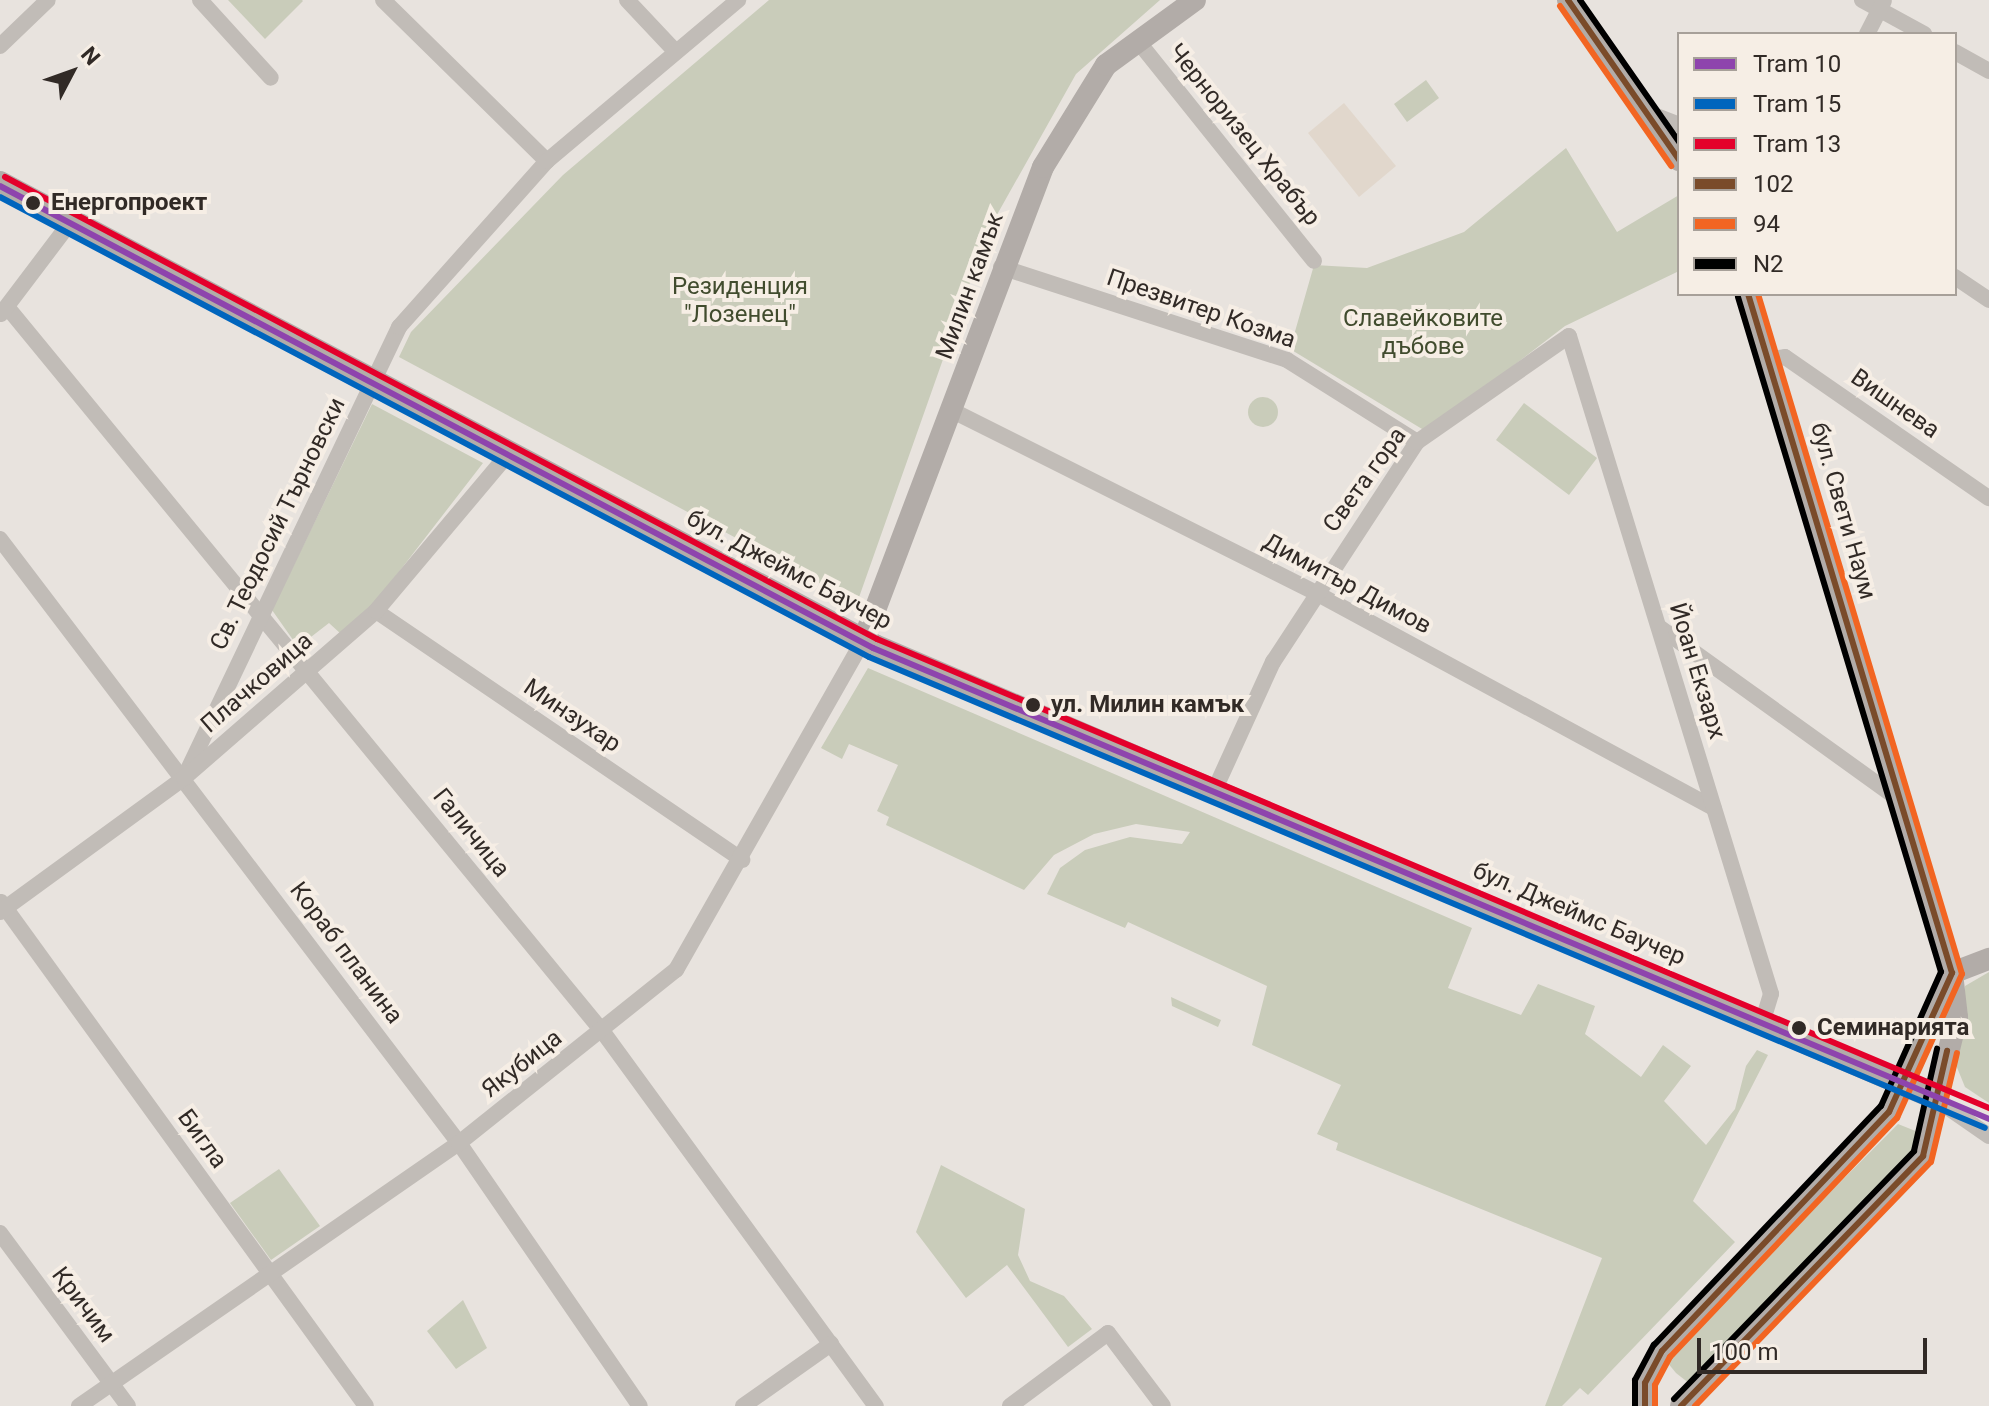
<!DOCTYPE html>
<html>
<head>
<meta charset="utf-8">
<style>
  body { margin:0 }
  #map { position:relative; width:1989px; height:1406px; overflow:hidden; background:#e8e3de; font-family:Roboto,sans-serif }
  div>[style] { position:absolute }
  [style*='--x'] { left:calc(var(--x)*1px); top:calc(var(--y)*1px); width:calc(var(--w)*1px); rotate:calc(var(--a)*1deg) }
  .green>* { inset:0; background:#c9ccba }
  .round { border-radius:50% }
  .plaza>* { inset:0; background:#e1d7cc }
  .street>* { height:16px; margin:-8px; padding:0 8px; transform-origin:8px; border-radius:8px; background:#c1bcb7 }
  .secondary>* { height:22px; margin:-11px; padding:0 11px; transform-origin:11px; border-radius:11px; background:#b2aca8 }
  .bus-1>* { height:6px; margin:-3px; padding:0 3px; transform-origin:3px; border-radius:3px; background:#7a4b2a }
  .bus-2>* { height:6px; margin:-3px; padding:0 3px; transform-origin:3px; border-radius:3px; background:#f26522 }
  .bus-3>* { height:6px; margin:-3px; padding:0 3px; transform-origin:3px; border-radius:3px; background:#000 }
  .tram-1>* { height:6px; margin:-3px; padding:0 3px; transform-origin:3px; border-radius:3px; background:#8e44ad }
  .tram-2>* { height:6px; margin:-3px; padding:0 3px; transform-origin:3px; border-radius:3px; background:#0065bd }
  .tram-3>* { height:6px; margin:-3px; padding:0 3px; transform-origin:3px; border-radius:3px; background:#e4002b }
  .dots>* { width:22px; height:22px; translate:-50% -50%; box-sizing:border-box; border:4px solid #f6eee5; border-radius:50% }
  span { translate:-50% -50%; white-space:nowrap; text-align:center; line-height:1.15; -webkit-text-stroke:8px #f6eee5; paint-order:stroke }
  .street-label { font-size:24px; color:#312a26 }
  .stop-label { font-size:24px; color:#312a26; font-weight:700 }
  .left { translate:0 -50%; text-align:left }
  .park-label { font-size:24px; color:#414c2e }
  .legend { position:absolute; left:1677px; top:32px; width:280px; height:264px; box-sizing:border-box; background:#f6eee5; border:2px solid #a7a099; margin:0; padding:10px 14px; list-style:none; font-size:24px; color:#312a26 }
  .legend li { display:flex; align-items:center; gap:16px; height:40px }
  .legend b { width:40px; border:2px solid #a7a099 }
  .north { position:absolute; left:32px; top:32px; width:80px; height:80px; -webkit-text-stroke:6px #f6eee5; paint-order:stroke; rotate:49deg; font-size:22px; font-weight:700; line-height:32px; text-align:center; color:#312a26 }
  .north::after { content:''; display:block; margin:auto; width:28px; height:36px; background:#312a26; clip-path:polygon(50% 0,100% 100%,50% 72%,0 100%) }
  .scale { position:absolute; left:1697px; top:1338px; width:230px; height:36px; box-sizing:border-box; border:4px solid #312a26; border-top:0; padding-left:10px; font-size:24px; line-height:28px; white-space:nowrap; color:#312a26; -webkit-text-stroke:6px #f6eee5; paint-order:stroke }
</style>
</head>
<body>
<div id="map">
  <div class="green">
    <div style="clip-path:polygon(228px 0,302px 0,303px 1px,265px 39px)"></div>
    <div style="clip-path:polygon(769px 0,1160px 0,1076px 74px,989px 229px,857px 603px,399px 357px,411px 332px,563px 175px)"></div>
    <div style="clip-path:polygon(1426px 80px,1439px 98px,1407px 122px,1394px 104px)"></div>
    <div style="clip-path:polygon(1566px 148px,1617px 232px,1679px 195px,1679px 271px,1565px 326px,1427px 432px,1290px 349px,1314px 265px,1367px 268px,1464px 232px)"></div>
    <div class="round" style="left:1248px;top:397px;width:30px;height:30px"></div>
    <div style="clip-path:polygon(1524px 403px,1597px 458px,1569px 495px,1496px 440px)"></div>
    <div style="clip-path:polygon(372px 404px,483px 463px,371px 608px,341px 634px,329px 623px,298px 647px,272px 610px)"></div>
    <div style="clip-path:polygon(868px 668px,1472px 928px,1448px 988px,1521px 1015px,1538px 984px,1595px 1006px,1585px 1034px,1641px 1077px,1663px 1045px,1691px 1066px,1664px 1101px,1706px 1145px,1735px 1109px,1746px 1066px,1757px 1050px,1768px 1055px,1693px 1201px,1735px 1242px,1588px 1395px,1580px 1388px,1562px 1406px,1545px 1406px,1602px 1258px,1336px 1150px,1338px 1143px,1317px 1134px,1341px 1085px,1252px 1045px,1267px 986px,1128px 922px,1125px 928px,1047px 894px,1060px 868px,1085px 850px,1130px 837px,1182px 844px,1190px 832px,1136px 824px,1094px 834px,1054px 855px,1024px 890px,886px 825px,889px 817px,877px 811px,898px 765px,849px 744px,842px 759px,821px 748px)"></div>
    <div style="clip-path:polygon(1989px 972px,1989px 1103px,1965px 1087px,1956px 1065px,1965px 986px)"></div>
    <div style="clip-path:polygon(1171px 997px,1221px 1020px,1218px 1027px,1172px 1006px)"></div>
    <div style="clip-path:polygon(1898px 1124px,1918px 1132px,1912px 1155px,1690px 1384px,1676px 1373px,1667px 1362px,1680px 1344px)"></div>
    <div style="clip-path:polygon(941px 1165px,1025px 1209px,1018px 1255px,1030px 1281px,1064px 1296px,1092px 1329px,1068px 1347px,1007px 1265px,966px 1298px,916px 1232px)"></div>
    <div style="clip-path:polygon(279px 1169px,320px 1226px,271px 1260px,230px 1203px)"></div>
    <div style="clip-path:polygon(463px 1300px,487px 1348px,456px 1369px,427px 1331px)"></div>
  </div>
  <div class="plaza">
    <div style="clip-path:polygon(1344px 103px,1396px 166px,1359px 197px,1308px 133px)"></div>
  </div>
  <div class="street">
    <div style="--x:200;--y:0;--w:105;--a:47.7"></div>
    <div style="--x:383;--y:0;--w:230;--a:44.5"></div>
    <div style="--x:627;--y:0;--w:71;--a:46.7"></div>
    <div style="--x:1862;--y:0;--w:71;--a:28.7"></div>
    <div style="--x:1867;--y:34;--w:37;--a:-63"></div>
    <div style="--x:1137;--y:40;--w:283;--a:51.3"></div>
    <div style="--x:0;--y:46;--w:66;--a:-43.8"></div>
    <div style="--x:1955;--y:52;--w:39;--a:29"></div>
    <div style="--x:1651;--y:114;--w:30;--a:21"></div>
    <div style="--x:1001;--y:267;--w:301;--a:18"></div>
    <div style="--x:1287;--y:360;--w:154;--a:32.2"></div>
    <div style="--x:1955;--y:277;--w:41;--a:34.1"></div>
    <div style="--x:8;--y:308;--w:937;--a:50.59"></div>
    <div style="--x:603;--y:1032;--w:463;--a:53.9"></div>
    <div style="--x:1;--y:314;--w:118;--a:-52.9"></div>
    <div style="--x:1771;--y:359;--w:14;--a:-8"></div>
    <div style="--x:1785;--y:357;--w:248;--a:34.7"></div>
    <div style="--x:953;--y:411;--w:406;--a:26.6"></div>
    <div style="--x:1316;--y:593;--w:452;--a:28.4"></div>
    <div style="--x:0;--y:539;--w:759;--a:52.77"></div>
    <div style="--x:459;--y:1143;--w:319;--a:55.5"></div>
    <div style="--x:376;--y:611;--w:443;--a:34.2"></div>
    <div style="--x:1659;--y:627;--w:298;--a:35.7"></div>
    <div style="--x:184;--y:778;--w:500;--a:-64.5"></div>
    <div style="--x:399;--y:327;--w:222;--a:-48.3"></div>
    <div style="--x:547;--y:161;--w:250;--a:-40.1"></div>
    <div style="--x:1215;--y:789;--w:140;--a:-65.5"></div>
    <div style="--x:1273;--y:662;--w:263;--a:-56.8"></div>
    <div style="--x:1417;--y:442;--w:185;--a:-34.9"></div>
    <div style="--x:1569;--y:336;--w:688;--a:72.93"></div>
    <div style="--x:1771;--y:994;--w:27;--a:107"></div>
    <div style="--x:1;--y:902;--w:622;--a:54.09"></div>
    <div style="--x:0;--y:912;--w:228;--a:-36.1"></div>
    <div style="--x:184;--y:778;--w:254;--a:-41"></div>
    <div style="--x:376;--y:611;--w:208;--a:-49.9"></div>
    <div style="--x:1934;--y:1098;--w:67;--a:34.6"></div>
    <div style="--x:0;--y:1233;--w:215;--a:53.5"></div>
    <div style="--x:79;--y:1406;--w:462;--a:-34.7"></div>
    <div style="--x:459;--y:1143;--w:278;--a:-38.6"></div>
    <div style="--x:676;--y:970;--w:381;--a:-60.4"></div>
    <div style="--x:743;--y:1406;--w:108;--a:-35.2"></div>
    <div style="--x:1010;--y:1406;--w:122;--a:-36.7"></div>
    <div style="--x:1108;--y:1333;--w:91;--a:53"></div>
  </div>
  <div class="secondary">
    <div style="--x:1568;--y:0;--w:195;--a:55.2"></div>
    <div style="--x:0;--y:182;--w:990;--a:27.89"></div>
    <div style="--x:875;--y:645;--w:1152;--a:23.16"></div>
    <div style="--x:864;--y:639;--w:505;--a:-69.23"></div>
    <div style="--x:1043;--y:167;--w:120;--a:-58.3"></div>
    <div style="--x:1106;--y:65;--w:110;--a:-36.1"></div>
    <div style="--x:1952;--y:973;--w:40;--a:-21"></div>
    <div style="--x:1645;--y:1406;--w:23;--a:-90"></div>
    <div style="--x:1645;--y:1383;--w:36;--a:-62"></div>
    <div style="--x:1662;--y:1351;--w:330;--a:-46.5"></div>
    <div style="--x:1889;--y:1112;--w:153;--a:-65.6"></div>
    <div style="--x:1681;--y:1406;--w:348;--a:-45.9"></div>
    <div style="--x:1923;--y:1156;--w:143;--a:-76.3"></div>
    <div style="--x:1957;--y:1017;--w:44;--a:-96.5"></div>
    <div style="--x:1952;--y:973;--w:709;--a:-106.72"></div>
  </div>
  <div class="bus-1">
    <div style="--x:1568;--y:0;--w:195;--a:55.2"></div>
    <div style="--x:1645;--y:1406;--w:23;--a:-90"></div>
    <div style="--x:1645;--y:1383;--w:36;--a:-62"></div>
    <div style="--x:1662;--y:1351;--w:330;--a:-46.5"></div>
    <div style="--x:1889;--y:1112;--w:153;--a:-65.6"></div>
    <div style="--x:1952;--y:973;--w:709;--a:-106.72"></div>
    <div style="--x:1681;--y:1406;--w:348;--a:-45.9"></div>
    <div style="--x:1923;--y:1156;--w:108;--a:-77.1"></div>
  </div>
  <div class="bus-2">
    <div style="--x:1560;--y:6;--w:195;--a:55.2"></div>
    <div style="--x:1655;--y:1406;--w:21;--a:-90"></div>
    <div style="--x:1655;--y:1385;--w:32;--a:-62"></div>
    <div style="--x:1670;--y:1357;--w:330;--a:-46.5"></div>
    <div style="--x:1897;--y:1118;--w:158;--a:-65.7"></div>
    <div style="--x:1962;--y:974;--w:710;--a:-106.7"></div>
    <div style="--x:1695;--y:1406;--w:339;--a:-46"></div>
    <div style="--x:1931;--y:1162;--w:112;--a:-76.6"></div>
  </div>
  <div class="bus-3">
    <div style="--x:1580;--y:0;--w:173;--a:55.1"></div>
    <div style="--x:1674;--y:1399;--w:345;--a:-45.9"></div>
    <div style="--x:1914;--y:1151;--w:105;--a:-77.3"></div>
    <div style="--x:1635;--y:1406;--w:26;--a:-90"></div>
    <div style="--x:1635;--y:1380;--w:40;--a:-62"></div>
    <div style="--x:1654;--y:1345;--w:330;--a:-46.5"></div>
    <div style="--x:1881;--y:1106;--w:147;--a:-65.9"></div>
    <div style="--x:1941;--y:972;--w:705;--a:-106.74"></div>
  </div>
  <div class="tram-1">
    <div style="--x:0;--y:186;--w:988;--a:27.89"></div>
    <div style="--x:873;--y:648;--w:1211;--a:22.88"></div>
  </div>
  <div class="tram-2">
    <div style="--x:0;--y:197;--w:983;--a:27.89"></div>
    <div style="--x:869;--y:657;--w:1211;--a:22.88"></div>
  </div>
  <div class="tram-3">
    <div style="--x:5;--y:177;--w:987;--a:27.92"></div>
    <div style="--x:877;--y:639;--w:1207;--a:22.87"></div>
  </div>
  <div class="dots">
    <div style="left:33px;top:203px;background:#312a26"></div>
    <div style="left:1033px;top:705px;background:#312a26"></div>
    <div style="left:1799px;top:1028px;background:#312a26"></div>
  </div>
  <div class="street-label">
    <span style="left:1244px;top:135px;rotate:51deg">Черноризец Храбър</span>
    <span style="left:970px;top:286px;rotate:-70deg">Милин камък</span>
    <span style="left:1201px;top:309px;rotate:19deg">Презвитер Козма</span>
    <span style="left:1895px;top:404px;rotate:35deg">Вишнева</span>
    <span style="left:1365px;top:480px;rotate:-54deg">Света гора</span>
    <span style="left:1843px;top:511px;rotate:74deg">бул. Свети Наум</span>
    <span style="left:278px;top:524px;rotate:-64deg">Св. Теодосий Търновски</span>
    <span style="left:789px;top:570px;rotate:28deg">бул. Джеймс Баучер</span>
    <span style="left:1347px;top:584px;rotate:28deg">Димитър Димов</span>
    <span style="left:1697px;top:671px;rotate:73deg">Йоан Екзарх</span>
    <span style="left:257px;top:683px;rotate:-41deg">Плачковица</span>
    <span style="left:572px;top:716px;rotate:34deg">Минзухар</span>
    <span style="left:471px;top:833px;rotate:51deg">Галичица</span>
    <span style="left:1579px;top:914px;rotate:23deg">бул. Джеймс Баучер</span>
    <span style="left:346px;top:953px;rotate:53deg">Кораб планина</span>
    <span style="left:522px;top:1064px;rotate:-38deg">Якубица</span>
    <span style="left:202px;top:1139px;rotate:54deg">Бигла</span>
    <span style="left:83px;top:1305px;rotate:53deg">Кричим</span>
  </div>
  <div class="stop-label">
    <span class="left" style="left:51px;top:203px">Енергопроект</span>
    <span class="left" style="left:1051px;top:705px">ул. Милин камък</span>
    <span class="left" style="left:1817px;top:1028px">Семинарията</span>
  </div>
  <div class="park-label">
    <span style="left:740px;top:301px">Резиденция<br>"Лозенец"</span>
    <span style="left:1423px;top:333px">Славейковите<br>дъбове</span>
  </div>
  <ul class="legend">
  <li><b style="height:10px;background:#8e44ad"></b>Tram 10</li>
  <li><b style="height:10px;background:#0065bd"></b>Tram 15</li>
  <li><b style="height:10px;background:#e4002b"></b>Tram 13</li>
  <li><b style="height:10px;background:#7a4b2a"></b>102</li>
  <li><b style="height:10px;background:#f26522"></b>94</li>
  <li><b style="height:10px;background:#000"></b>N2</li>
  </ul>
  <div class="north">N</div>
  <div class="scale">100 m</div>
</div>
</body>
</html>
